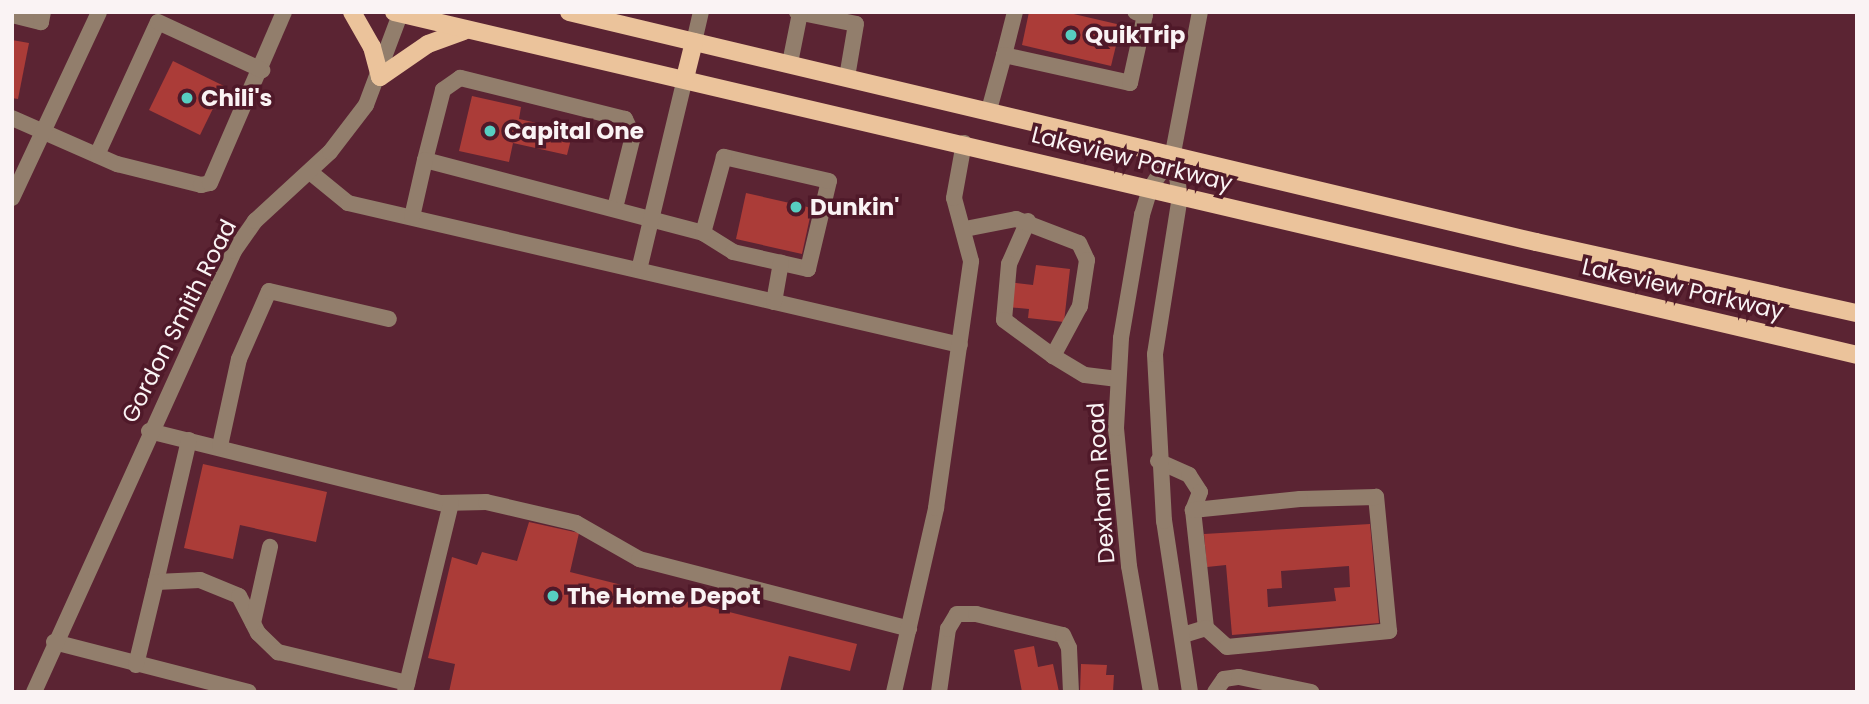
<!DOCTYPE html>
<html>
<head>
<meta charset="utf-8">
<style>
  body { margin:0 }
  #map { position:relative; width:1869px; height:704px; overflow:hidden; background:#5b2433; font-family:Poppins,sans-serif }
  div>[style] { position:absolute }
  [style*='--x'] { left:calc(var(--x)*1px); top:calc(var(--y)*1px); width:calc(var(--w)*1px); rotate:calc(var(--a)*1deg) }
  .building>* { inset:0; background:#ab3c38 }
  .minor>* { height:16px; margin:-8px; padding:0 8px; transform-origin:8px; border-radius:8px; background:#927e6c }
  .major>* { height:18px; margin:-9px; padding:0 9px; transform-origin:9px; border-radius:9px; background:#ebc39b }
  .dots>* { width:19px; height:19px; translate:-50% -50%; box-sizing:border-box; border:4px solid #4f1929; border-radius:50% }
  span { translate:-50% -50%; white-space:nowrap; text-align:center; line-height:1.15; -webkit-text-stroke:7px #4f1929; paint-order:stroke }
  .poi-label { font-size:23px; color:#faf3f4; font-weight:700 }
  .left { translate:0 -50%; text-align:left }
  .street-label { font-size:23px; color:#faf3f4 }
  .frame { position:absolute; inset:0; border:14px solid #faf3f4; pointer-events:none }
</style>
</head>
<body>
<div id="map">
  <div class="building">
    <div style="clip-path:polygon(1029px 12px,1065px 12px,1121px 25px,1111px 66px,1022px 45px)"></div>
    <div style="clip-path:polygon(12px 40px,29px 43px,18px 99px,12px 98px)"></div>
    <div style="clip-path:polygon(173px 61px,224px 86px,200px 135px,149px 110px)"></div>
    <div style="clip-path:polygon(472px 96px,521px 107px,519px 119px,573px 131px,567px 155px,513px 143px,509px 162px,459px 151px)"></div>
    <div style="clip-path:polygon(746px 193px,812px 208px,802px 254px,736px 239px)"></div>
    <div style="clip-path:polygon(1036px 265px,1070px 269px,1064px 322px,1028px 318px,1029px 309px,1007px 307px,1009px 282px,1033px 285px)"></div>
    <div style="clip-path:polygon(203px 464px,327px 492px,316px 542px,240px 525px,233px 559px,184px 548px)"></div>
    <div style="clip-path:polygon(529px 522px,579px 533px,570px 572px,857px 644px,850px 671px,789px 656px,780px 692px,449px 692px,455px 664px,428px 658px,452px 557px,477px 565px,482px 552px,517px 561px)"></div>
    <div style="clip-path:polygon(evenodd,1370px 524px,1379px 623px,1232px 635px,1226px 565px,1207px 567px,1204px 534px,1370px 524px,1349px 566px,1350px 587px,1334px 588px,1336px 601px,1268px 607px,1267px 589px,1282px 588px,1281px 571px,1349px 566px)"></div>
    <div style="clip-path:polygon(1034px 646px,1038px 667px,1053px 664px,1059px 692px,1022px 692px,1014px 650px)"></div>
    <div style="clip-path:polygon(1081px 664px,1107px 665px,1106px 675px,1114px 675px,1113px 692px,1080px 692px)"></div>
  </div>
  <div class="minor">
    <div style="--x:797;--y:12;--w:60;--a:11.5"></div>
    <div style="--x:856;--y:24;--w:54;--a:99.6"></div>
    <div style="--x:12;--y:15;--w:30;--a:14"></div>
    <div style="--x:41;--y:22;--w:10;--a:-79"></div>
    <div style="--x:694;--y:42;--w:31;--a:-77"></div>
    <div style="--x:1004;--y:55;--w:44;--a:-75.7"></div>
    <div style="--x:790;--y:63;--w:51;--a:-78.7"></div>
    <div style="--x:989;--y:110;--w:57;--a:-74.7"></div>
    <div style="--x:1004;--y:55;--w:129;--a:12.5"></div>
    <div style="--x:1130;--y:83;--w:70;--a:-77.6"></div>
    <div style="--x:1145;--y:15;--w:10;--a:-163"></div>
    <div style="--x:12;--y:118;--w:115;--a:23.7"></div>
    <div style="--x:117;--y:164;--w:87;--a:14"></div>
    <div style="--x:201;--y:185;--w:9;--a:-13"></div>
    <div style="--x:210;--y:183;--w:186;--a:-66.6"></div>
    <div style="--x:97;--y:155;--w:146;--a:-65.4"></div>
    <div style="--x:158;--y:22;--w:115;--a:24.8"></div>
    <div style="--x:310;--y:172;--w:49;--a:39.2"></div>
    <div style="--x:348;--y:203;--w:628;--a:13.06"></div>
    <div style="--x:12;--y:198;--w:205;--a:-64.9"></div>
    <div style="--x:615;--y:208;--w:74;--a:-76"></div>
    <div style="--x:633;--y:136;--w:19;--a:-115"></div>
    <div style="--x:625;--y:119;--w:170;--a:-166"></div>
    <div style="--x:460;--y:78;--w:21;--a:145"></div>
    <div style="--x:443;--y:90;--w:72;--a:104.4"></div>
    <div style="--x:425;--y:160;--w:287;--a:14.7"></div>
    <div style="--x:703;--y:233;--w:36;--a:32"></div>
    <div style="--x:733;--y:252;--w:77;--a:12.8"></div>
    <div style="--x:808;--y:269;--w:90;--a:-76.6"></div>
    <div style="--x:829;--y:181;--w:108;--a:-167.1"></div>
    <div style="--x:724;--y:157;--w:79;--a:105.4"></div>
    <div style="--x:412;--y:217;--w:58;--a:-77.2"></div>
    <div style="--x:1028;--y:221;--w:47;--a:113.8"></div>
    <div style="--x:1009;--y:264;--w:56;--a:95.1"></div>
    <div style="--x:1004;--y:320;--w:61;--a:36.3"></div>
    <div style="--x:965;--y:229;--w:52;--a:-11.1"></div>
    <div style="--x:1016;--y:219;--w:67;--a:20.9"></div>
    <div style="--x:1079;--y:243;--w:19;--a:65"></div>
    <div style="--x:1087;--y:260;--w:47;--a:98.7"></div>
    <div style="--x:1080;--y:306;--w:57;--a:118.4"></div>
    <div style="--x:1053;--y:356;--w:37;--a:31"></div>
    <div style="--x:1085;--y:375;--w:33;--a:7"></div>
    <div style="--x:639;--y:270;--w:197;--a:-76.5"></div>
    <div style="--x:774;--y:302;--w:40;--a:-80"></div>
    <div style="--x:149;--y:431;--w:301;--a:13.9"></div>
    <div style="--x:441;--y:503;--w:45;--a:-1.3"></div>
    <div style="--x:486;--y:502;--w:92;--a:13.1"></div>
    <div style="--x:576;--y:523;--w:73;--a:29.7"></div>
    <div style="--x:639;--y:559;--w:279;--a:14.5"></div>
    <div style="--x:189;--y:440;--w:146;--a:103.1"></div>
    <div style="--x:156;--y:582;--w:44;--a:-2.6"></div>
    <div style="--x:200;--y:580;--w:42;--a:22.3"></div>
    <div style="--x:239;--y:596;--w:42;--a:62.8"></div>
    <div style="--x:258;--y:633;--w:28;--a:44"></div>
    <div style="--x:278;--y:652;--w:133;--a:13.5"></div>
    <div style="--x:220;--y:446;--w:89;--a:-77.7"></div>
    <div style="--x:239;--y:359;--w:74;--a:-66.2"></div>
    <div style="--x:269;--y:291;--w:123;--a:13.1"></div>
    <div style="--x:1158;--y:461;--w:34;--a:24"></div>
    <div style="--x:1189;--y:475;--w:20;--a:57"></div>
    <div style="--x:1200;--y:492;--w:19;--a:111"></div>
    <div style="--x:1193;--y:510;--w:119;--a:83.7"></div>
    <div style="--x:253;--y:623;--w:78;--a:-77.4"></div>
    <div style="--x:1183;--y:635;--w:24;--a:-17"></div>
    <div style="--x:1206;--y:628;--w:28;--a:42"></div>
    <div style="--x:1227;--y:647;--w:163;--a:-5.6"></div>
    <div style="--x:1389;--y:631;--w:135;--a:-95.5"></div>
    <div style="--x:1376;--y:497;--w:76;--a:178.5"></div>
    <div style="--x:1300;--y:499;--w:108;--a:174.1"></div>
    <div style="--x:54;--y:642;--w:201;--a:14.4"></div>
    <div style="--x:136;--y:665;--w:85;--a:-76.5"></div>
    <div style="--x:34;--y:692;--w:484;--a:-65.6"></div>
    <div style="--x:234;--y:251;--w:37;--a:-55"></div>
    <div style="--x:255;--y:221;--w:102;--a:-42.6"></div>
    <div style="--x:330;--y:152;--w:59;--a:-52.5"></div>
    <div style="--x:366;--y:105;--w:99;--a:-69.4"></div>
    <div style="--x:405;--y:692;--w:194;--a:-76.3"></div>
    <div style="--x:894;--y:692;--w:189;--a:-77.1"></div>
    <div style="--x:936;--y:508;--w:249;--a:-81.9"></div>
    <div style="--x:971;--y:261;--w:65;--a:-105.1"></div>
    <div style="--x:954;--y:198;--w:56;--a:-79.7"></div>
    <div style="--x:939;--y:692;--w:64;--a:-81.9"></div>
    <div style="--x:948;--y:629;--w:17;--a:-59"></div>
    <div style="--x:957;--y:614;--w:19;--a:0"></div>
    <div style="--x:976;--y:614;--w:89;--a:13.6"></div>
    <div style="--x:1063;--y:635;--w:14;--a:65"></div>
    <div style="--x:1069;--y:648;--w:44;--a:87.4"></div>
    <div style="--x:1151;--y:692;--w:128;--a:-99.9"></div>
    <div style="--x:1129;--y:566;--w:139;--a:-95.4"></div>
    <div style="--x:1116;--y:428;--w:90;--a:-86.8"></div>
    <div style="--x:1121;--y:338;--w:125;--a:-80.3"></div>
    <div style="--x:1142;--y:215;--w:27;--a:-73"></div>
    <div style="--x:1150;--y:189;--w:43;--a:-57.4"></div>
    <div style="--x:1190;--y:692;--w:173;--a:-98.6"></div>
    <div style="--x:1164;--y:521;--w:167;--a:-93.1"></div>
    <div style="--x:1155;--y:354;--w:160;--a:-81"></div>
    <div style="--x:1180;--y:196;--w:44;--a:-99.2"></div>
    <div style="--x:1173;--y:153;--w:144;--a:-79.2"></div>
    <div style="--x:1215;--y:692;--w:16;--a:-55"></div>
    <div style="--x:1224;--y:679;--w:15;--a:-8"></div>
    <div style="--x:1239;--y:677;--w:74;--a:11.8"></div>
  </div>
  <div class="major">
    <div style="--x:352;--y:12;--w:40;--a:60.3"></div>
    <div style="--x:372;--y:47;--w:31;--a:75"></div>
    <div style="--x:380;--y:77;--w:58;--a:-34.5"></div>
    <div style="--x:428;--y:44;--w:38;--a:-20"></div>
    <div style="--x:394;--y:12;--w:1503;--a:13.19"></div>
    <div style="--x:569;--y:12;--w:994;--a:13.38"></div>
    <div style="--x:1536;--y:242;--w:329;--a:12.5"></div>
    <div style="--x:685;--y:78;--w:37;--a:-76"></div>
  </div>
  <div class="dots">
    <div style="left:1071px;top:35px;background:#57cec1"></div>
    <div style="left:187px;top:98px;background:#57cec1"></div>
    <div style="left:490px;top:131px;background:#57cec1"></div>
    <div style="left:796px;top:207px;background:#57cec1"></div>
    <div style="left:553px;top:596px;background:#57cec1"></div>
  </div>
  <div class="poi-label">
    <span class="left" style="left:1085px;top:35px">QuikTrip</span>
    <span class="left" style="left:201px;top:98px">Chili's</span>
    <span class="left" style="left:504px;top:131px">Capital One</span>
    <span class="left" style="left:810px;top:207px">Dunkin'</span>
    <span class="left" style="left:567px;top:596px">The Home Depot</span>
  </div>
  <div class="street-label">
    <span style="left:1132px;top:159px;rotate:14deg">Lakeview Parkway</span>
    <span style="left:1683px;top:289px;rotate:13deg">Lakeview Parkway</span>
    <span style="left:179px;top:321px;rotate:-63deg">Gordon Smith Road</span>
    <span style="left:1101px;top:483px;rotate:-94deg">Dexham Road</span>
  </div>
  <div class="frame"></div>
</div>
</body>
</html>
